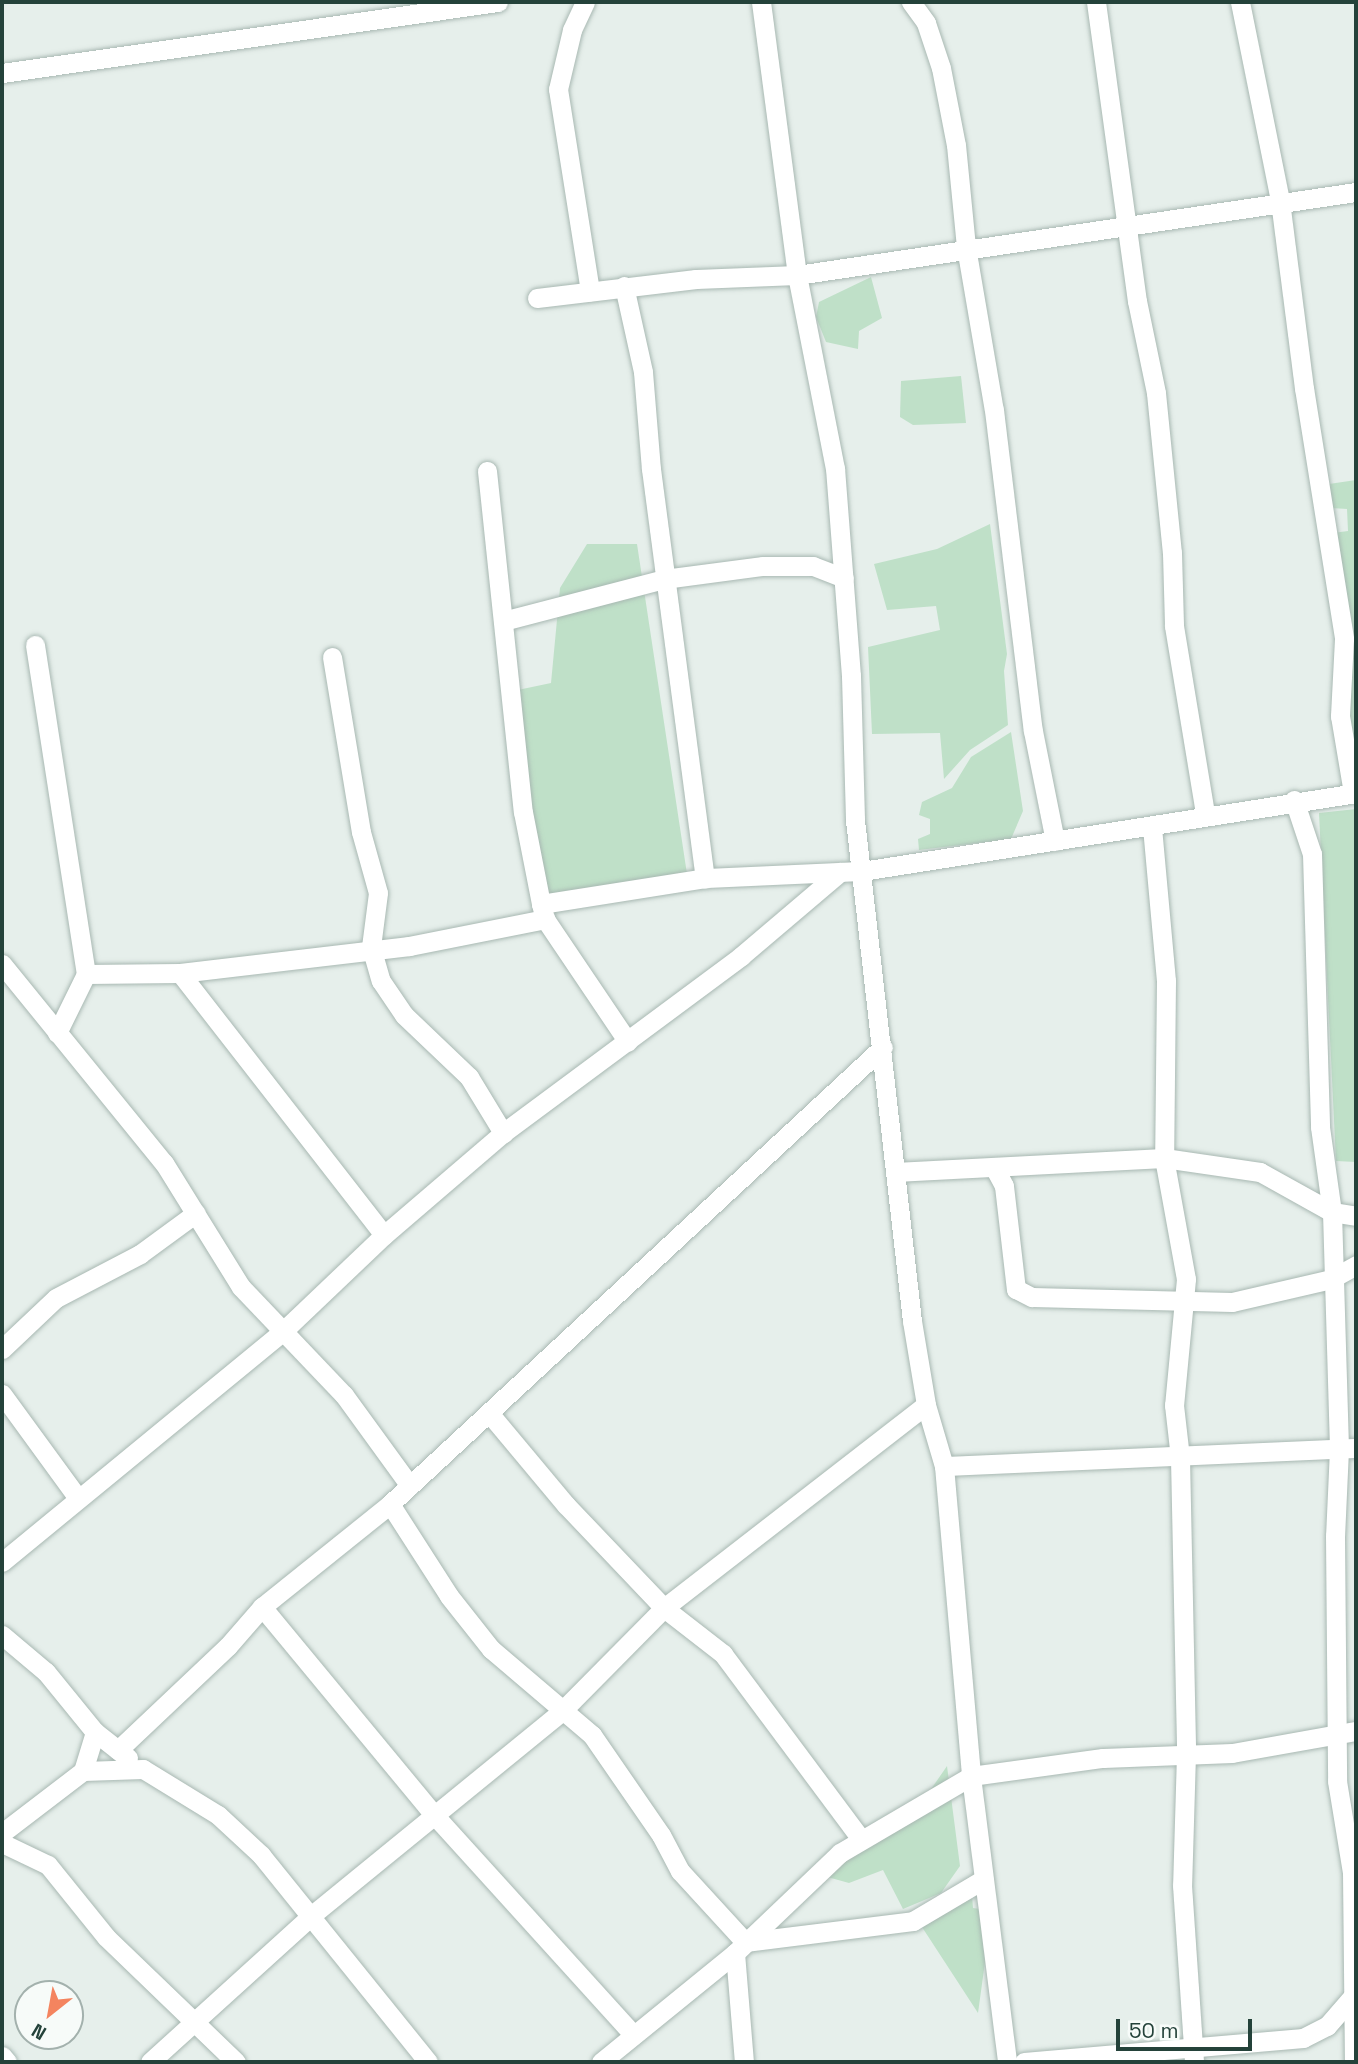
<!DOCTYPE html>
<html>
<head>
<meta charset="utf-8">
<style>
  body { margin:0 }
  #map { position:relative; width:1358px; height:2064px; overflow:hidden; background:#e6efeb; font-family:"Space Grotesk",sans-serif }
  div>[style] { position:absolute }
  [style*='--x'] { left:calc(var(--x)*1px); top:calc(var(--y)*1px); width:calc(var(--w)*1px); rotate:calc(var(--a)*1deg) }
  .green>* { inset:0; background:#bfe0c8 }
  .roads { filter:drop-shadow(0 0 2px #a8b8b2) drop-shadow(0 0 2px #a8b8b2) }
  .street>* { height:19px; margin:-9.5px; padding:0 9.5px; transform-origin:9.5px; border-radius:9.5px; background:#fff }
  span { translate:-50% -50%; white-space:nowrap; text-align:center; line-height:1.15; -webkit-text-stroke:5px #f7fbf9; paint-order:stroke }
  .frame { position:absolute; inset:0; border:4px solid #24423a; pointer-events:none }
  .north { position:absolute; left:14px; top:1980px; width:70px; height:70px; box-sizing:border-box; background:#f7fbf9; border:2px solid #a3b1ad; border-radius:50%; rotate:211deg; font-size:19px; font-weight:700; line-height:28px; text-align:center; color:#24423a }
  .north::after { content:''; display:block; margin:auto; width:24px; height:32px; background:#f4845f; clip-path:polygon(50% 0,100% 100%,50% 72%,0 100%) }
  .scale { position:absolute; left:1116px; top:2019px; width:136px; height:32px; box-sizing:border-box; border:4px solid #24423a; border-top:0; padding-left:9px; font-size:21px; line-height:24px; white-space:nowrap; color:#24423a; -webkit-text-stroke:5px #f7fbf9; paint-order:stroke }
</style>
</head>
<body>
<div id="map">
  <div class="green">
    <div style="clip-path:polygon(871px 277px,882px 318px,859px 331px,858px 349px,826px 342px,816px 317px,819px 302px)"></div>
    <div style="clip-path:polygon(961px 376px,966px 423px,913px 425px,900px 417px,901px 381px)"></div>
    <div style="clip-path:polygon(1356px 480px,1356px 755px,1349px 755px,1333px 533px,1348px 531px,1347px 509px,1331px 508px,1329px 484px)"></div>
    <div style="clip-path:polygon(990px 524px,1007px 654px,1004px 671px,1008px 725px,970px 750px,944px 779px,940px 733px,872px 734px,868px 647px,940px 630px,936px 606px,887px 610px,874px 564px,937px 549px)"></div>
    <div style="clip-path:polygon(587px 544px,637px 544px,687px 874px,544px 901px,513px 691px,551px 683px,560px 588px)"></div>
    <div style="clip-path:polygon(1011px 732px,1023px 811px,1011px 839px,919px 850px,918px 839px,930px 834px,930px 819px,919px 815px,922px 802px,952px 788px,971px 757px)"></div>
    <div style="clip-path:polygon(1356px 809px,1356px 1162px,1336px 1161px,1319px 813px)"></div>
    <div style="clip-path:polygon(947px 1766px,960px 1866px,941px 1893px,903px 1909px,883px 1870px,849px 1883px,813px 1873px,925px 1798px)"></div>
    <div style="clip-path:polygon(972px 1896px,973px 1908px,980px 1909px,985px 1962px,978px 2013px,920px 1924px)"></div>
  </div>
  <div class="roads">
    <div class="street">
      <div style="--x:585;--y:2;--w:31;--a:115"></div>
      <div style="--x:572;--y:30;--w:61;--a:103.3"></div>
      <div style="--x:558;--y:89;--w:205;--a:81"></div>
      <div style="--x:761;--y:2;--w:275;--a:82.5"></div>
      <div style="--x:797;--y:275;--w:197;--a:78.9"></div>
      <div style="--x:835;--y:468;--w:209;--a:85.6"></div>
      <div style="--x:851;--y:676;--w:144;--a:88.4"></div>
      <div style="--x:855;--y:820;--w:504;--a:83.51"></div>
      <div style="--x:912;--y:1321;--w:85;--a:80.5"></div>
      <div style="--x:926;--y:1405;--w:64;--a:73.6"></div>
      <div style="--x:944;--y:1466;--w:311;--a:85"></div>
      <div style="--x:971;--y:1776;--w:288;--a:82.8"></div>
      <div style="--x:911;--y:2;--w:26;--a:54"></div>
      <div style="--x:926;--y:23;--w:47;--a:71.6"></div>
      <div style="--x:941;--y:68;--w:78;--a:79"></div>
      <div style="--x:956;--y:145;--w:102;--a:84.4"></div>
      <div style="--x:966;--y:247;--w:165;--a:80.3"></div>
      <div style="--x:994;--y:410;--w:323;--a:83.1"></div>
      <div style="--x:1033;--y:731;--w:112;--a:78.7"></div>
      <div style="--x:1096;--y:2;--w:302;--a:82.2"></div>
      <div style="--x:1137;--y:301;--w:94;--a:78.3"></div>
      <div style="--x:1156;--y:393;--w:161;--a:84.3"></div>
      <div style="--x:1172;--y:553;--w:73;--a:88.4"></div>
      <div style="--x:1174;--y:626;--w:190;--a:80.6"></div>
      <div style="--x:1240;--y:2;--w:203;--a:78.6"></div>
      <div style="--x:1280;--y:201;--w:189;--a:82.7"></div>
      <div style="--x:1304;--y:388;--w:254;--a:80.9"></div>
      <div style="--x:1344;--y:639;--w:77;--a:93"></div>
      <div style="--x:1340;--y:716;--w:78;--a:80.4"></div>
      <div style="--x:2;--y:73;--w:501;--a:-8.15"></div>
      <div style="--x:624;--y:286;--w:88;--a:77.5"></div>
      <div style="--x:643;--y:372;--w:97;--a:85.3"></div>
      <div style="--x:651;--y:469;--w:413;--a:82.5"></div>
      <div style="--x:537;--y:298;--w:160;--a:-6.8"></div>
      <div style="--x:696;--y:279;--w:101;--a:-2.3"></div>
      <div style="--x:797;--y:275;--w:565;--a:-8.45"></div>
      <div style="--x:487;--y:471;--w:343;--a:84"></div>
      <div style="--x:523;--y:812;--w:94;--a:78.9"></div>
      <div style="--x:541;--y:904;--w:16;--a:75"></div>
      <div style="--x:545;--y:919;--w:148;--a:56"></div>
      <div style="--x:503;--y:621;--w:166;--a:-14.6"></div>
      <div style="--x:664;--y:579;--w:100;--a:-7.5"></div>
      <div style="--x:763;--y:566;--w:50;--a:0"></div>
      <div style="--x:813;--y:566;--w:33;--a:21"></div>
      <div style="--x:35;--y:645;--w:333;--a:81.2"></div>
      <div style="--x:332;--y:657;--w:177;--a:80.6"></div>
      <div style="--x:361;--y:832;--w:63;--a:74.4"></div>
      <div style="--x:378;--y:893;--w:54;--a:97.4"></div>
      <div style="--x:371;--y:947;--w:35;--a:74"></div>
      <div style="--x:381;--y:981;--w:41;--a:55.9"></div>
      <div style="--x:404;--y:1015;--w:90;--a:43.6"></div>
      <div style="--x:469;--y:1077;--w:66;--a:58.7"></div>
      <div style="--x:1294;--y:800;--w:57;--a:71.6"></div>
      <div style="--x:1312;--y:854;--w:273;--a:88.3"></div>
      <div style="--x:1320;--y:1127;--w:86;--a:82"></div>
      <div style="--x:1332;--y:1212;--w:237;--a:88.3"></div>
      <div style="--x:1339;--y:1449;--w:87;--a:92.6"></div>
      <div style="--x:1335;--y:1536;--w:245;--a:89.5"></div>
      <div style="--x:1337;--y:1781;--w:93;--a:80.7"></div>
      <div style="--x:1352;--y:1873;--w:189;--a:89.4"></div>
      <div style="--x:1152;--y:827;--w:155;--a:84.8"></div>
      <div style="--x:1166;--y:981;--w:177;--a:90.6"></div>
      <div style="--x:1164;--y:1158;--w:123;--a:79.7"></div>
      <div style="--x:1186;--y:1279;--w:127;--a:95.4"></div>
      <div style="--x:1174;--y:1405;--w:53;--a:83.5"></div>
      <div style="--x:1180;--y:1458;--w:296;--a:88.8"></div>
      <div style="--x:1186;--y:1754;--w:131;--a:91.7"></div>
      <div style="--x:1182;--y:1885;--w:177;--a:86.1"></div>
      <div style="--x:541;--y:904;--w:166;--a:-9"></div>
      <div style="--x:705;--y:878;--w:157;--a:-2.6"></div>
      <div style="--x:862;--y:871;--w:500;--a:-8.97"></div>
      <div style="--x:2;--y:964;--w:257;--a:50.9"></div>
      <div style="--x:164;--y:1163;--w:146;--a:58.2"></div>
      <div style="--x:241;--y:1287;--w:149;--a:46.4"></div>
      <div style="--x:344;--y:1395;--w:112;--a:54"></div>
      <div style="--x:180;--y:973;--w:332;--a:52.1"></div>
      <div style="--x:57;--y:1033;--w:66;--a:-63.8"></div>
      <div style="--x:86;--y:974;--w:94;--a:-0.6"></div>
      <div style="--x:180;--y:973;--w:231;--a:-6.7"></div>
      <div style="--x:409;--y:946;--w:139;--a:-11.2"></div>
      <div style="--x:994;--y:1167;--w:21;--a:62"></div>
      <div style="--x:1004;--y:1186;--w:104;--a:83.4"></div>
      <div style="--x:1016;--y:1289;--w:18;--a:27"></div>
      <div style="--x:1032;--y:1297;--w:200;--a:1.4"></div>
      <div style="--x:1232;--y:1302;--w:102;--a:-13.1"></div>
      <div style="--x:1331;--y:1279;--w:29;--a:-29"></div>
      <div style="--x:895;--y:1172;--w:269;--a:-3"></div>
      <div style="--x:1164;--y:1158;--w:97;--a:8.3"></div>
      <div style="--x:1260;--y:1172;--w:82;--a:29.1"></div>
      <div style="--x:1332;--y:1212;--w:24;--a:9"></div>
      <div style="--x:2;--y:1349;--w:74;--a:-43.4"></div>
      <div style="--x:56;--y:1298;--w:95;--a:-27.6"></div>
      <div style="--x:140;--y:1254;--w:69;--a:-36.2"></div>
      <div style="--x:2;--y:1394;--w:127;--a:53.9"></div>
      <div style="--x:489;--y:1413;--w:120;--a:50.1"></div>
      <div style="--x:566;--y:1505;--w:142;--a:46.4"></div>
      <div style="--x:664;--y:1608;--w:75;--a:37.9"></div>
      <div style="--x:723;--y:1654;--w:231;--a:53.3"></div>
      <div style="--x:944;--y:1466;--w:412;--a:-2.5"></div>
      <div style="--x:390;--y:1504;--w:109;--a:57.3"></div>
      <div style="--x:449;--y:1596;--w:68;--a:51.6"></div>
      <div style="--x:491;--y:1649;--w:133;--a:40.4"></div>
      <div style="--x:592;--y:1735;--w:121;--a:55.4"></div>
      <div style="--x:661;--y:1835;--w:41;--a:62.2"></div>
      <div style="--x:680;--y:1871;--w:96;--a:47.5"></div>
      <div style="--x:745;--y:1942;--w:169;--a:-7.1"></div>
      <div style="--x:913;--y:1921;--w:82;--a:-30.6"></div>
      <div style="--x:2;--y:1562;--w:361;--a:-39.4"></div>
      <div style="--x:281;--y:1333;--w:142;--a:-43.6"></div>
      <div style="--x:384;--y:1235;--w:157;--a:-40.6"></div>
      <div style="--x:503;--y:1133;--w:297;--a:-36.6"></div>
      <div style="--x:741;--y:956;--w:130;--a:-40.3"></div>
      <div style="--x:262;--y:1607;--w:273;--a:50.4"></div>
      <div style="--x:436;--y:1817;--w:294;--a:47.8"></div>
      <div style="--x:2;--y:1635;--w:57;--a:40.1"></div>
      <div style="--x:46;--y:1672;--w:77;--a:50.8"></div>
      <div style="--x:95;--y:1732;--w:42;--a:38.2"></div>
      <div style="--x:118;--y:1750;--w:151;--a:-43.4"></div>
      <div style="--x:228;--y:1646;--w:52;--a:-48.9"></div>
      <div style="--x:262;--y:1607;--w:164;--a:-38.8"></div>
      <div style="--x:390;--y:1504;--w:672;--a:-42.83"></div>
      <div style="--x:83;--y:1771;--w:41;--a:-72.9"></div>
      <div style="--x:2;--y:1833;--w:102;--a:-37.4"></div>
      <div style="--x:83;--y:1771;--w:60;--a:-1.9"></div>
      <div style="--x:143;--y:1769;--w:88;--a:31.5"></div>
      <div style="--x:218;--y:1815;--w:59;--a:42.9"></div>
      <div style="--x:261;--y:1855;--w:266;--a:51.1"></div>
      <div style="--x:2;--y:1843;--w:51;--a:25.6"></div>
      <div style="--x:48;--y:1865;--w:92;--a:51.1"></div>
      <div style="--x:106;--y:1937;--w:180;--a:43.9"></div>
      <div style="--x:735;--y:1953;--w:109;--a:85.3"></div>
      <div style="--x:2;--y:2056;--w:8;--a:50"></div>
      <div style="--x:150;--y:2062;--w:219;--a:-42.2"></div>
      <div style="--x:312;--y:1915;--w:323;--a:-39.2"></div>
      <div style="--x:562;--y:1711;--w:145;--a:-45.3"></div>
      <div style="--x:664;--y:1608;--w:331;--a:-37.8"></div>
      <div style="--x:601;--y:2062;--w:173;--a:-39.1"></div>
      <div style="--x:735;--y:1953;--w:145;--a:-43.6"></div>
      <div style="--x:840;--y:1853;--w:152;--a:-30.4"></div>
      <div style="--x:971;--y:1776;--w:133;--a:-7.8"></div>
      <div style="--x:1103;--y:1758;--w:129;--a:-2.2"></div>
      <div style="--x:1232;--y:1753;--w:126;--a:-10.1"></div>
      <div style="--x:1024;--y:2062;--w:280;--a:-4.9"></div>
      <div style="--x:1303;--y:2038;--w:27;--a:-27"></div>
      <div style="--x:1327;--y:2026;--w:40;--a:-49"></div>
    </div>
  </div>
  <div class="frame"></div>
  <div class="north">N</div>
  <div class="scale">50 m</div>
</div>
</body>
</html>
